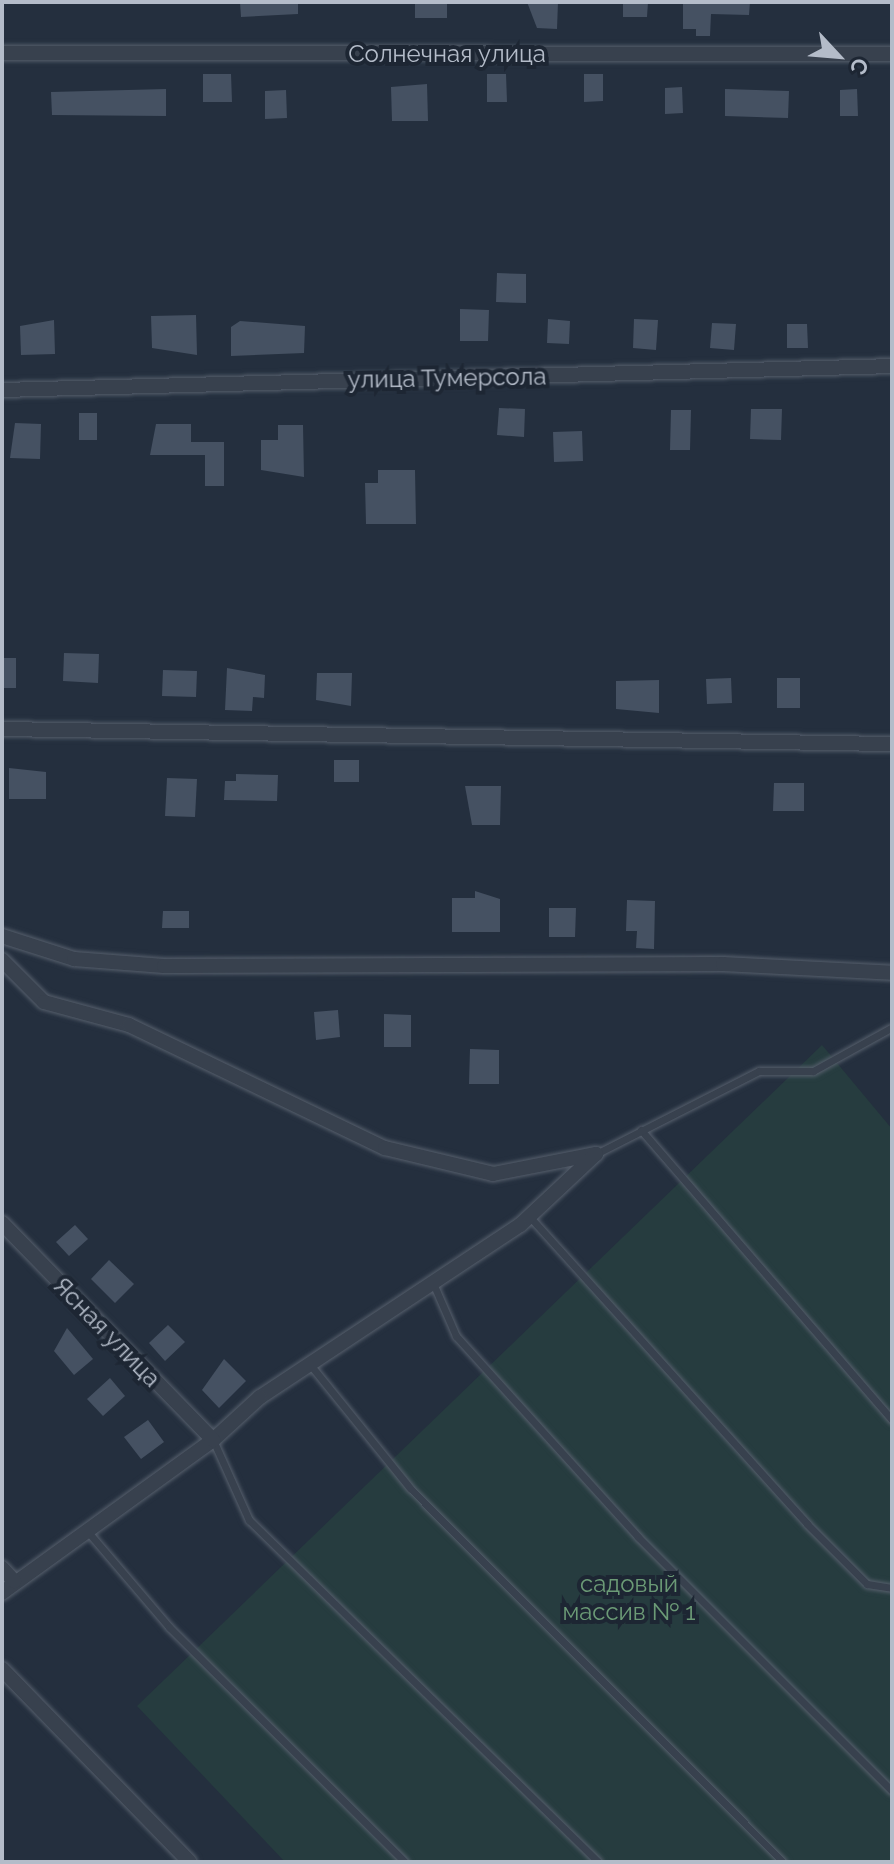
<!DOCTYPE html>
<html>
<head>
<meta charset="utf-8">
<style>
  body { margin:0 }
  #map { position:relative; width:894px; height:1864px; overflow:hidden; background:#242f3e; font-family:Raleway,sans-serif }
  div>[style] { position:absolute }
  [style*='--x'] { left:calc(var(--x)*1px); top:calc(var(--y)*1px); width:calc(var(--w)*1px); rotate:calc(var(--a)*1deg) }
  .green>* { inset:0; background:#263c3f }
  .building>* { inset:0; background:#455162 }
  .roads { filter:drop-shadow(0 0 2px #565f6c) drop-shadow(0 0 2px #565f6c) }
  .lane>* { height:7px; margin:-3.5px; padding:0 3.5px; transform-origin:3.5px; border-radius:3.5px; background:#38414e }
  .street>* { height:14px; margin:-7px; padding:0 7px; transform-origin:7px; border-radius:7px; background:#38414e }
  span { translate:-50% -50%; white-space:nowrap; text-align:center; line-height:1.15; -webkit-text-stroke:8px #1d2633; paint-order:stroke }
  .street-label { font-size:24px; color:#b4bcc9 }
  .park-label { font-size:24px; color:#6b9a76 }
  .frame { position:absolute; inset:0; border:4px solid #b4bcc9; pointer-events:none }
  .north { position:absolute; left:798px; top:16px; width:80px; height:80px; -webkit-text-stroke:6px #1d2633; paint-order:stroke; rotate:116deg; font-size:22px; font-weight:700; line-height:32px; text-align:center; color:#b4bcc9 }
  .north::after { content:''; display:block; margin:auto; width:28px; height:36px; background:#b4bcc9; clip-path:polygon(50% 0,100% 100%,50% 72%,0 100%) }
</style>
</head>
<body>
<div id="map">
  <div class="green">
    <div style="clip-path:polygon(822px 1045px,892px 1129px,892px 1862px,285px 1862px,137px 1706px)"></div>
  </div>
  <div class="building">
    <div style="clip-path:polygon(240px 2px,298px 2px,298px 14px,241px 17px)"></div>
    <div style="clip-path:polygon(415px 2px,447px 2px,447px 18px,415px 18px)"></div>
    <div style="clip-path:polygon(527px 2px,558px 2px,557px 29px,537px 28px)"></div>
    <div style="clip-path:polygon(623px 2px,648px 2px,647px 17px,623px 17px)"></div>
    <div style="clip-path:polygon(683px 2px,750px 2px,749px 15px,711px 14px,710px 36px,696px 36px,696px 29px,683px 29px)"></div>
    <div style="clip-path:polygon(203px 74px,231px 74px,232px 102px,203px 102px)"></div>
    <div style="clip-path:polygon(487px 74px,506px 74px,507px 102px,487px 102px)"></div>
    <div style="clip-path:polygon(584px 74px,603px 74px,603px 101px,584px 102px)"></div>
    <div style="clip-path:polygon(427px 84px,428px 121px,392px 121px,391px 87px)"></div>
    <div style="clip-path:polygon(682px 87px,683px 113px,665px 114px,665px 88px)"></div>
    <div style="clip-path:polygon(166px 89px,166px 116px,52px 115px,51px 92px)"></div>
    <div style="clip-path:polygon(725px 89px,789px 91px,788px 118px,725px 116px)"></div>
    <div style="clip-path:polygon(857px 89px,858px 116px,840px 116px,840px 90px)"></div>
    <div style="clip-path:polygon(286px 90px,287px 118px,265px 119px,265px 91px)"></div>
    <div style="clip-path:polygon(497px 273px,526px 274px,526px 303px,496px 302px)"></div>
    <div style="clip-path:polygon(460px 309px,489px 310px,488px 341px,460px 341px)"></div>
    <div style="clip-path:polygon(196px 315px,197px 355px,152px 348px,151px 316px)"></div>
    <div style="clip-path:polygon(548px 319px,570px 321px,569px 344px,547px 343px)"></div>
    <div style="clip-path:polygon(634px 319px,658px 320px,656px 350px,633px 348px)"></div>
    <div style="clip-path:polygon(54px 320px,55px 354px,21px 355px,20px 326px)"></div>
    <div style="clip-path:polygon(240px 321px,305px 326px,304px 353px,231px 356px,231px 327px)"></div>
    <div style="clip-path:polygon(712px 323px,736px 324px,734px 350px,710px 348px)"></div>
    <div style="clip-path:polygon(787px 324px,807px 324px,808px 348px,787px 348px)"></div>
    <div style="clip-path:polygon(499px 408px,525px 409px,524px 437px,497px 435px)"></div>
    <div style="clip-path:polygon(751px 409px,782px 409px,781px 440px,750px 439px)"></div>
    <div style="clip-path:polygon(671px 410px,691px 410px,690px 450px,670px 450px)"></div>
    <div style="clip-path:polygon(79px 413px,97px 413px,97px 440px,79px 440px)"></div>
    <div style="clip-path:polygon(15px 423px,41px 424px,40px 459px,10px 458px)"></div>
    <div style="clip-path:polygon(156px 424px,191px 424px,191px 442px,224px 442px,224px 486px,205px 486px,205px 455px,150px 455px)"></div>
    <div style="clip-path:polygon(278px 425px,303px 425px,304px 477px,261px 470px,261px 440px,278px 440px)"></div>
    <div style="clip-path:polygon(582px 431px,583px 461px,554px 462px,553px 432px)"></div>
    <div style="clip-path:polygon(378px 470px,415px 470px,416px 524px,366px 524px,365px 483px,378px 483px)"></div>
    <div style="clip-path:polygon(64px 653px,99px 654px,98px 683px,63px 681px)"></div>
    <div style="clip-path:polygon(2px 658px,16px 658px,16px 688px,2px 688px)"></div>
    <div style="clip-path:polygon(227px 668px,265px 675px,264px 698px,253px 697px,252px 711px,225px 710px)"></div>
    <div style="clip-path:polygon(163px 670px,197px 671px,196px 697px,162px 696px)"></div>
    <div style="clip-path:polygon(317px 673px,352px 673px,351px 706px,316px 700px)"></div>
    <div style="clip-path:polygon(731px 678px,732px 703px,707px 704px,706px 679px)"></div>
    <div style="clip-path:polygon(777px 678px,800px 678px,800px 708px,777px 708px)"></div>
    <div style="clip-path:polygon(659px 680px,659px 713px,616px 709px,616px 681px)"></div>
    <div style="clip-path:polygon(334px 760px,359px 760px,359px 782px,334px 782px)"></div>
    <div style="clip-path:polygon(9px 768px,46px 772px,46px 799px,9px 799px)"></div>
    <div style="clip-path:polygon(236px 774px,278px 775px,277px 801px,224px 800px,225px 781px,236px 781px)"></div>
    <div style="clip-path:polygon(167px 778px,197px 779px,195px 817px,165px 816px)"></div>
    <div style="clip-path:polygon(774px 783px,804px 783px,804px 811px,773px 811px)"></div>
    <div style="clip-path:polygon(465px 786px,501px 786px,500px 825px,472px 825px)"></div>
    <div style="clip-path:polygon(475px 891px,500px 899px,500px 932px,452px 932px,452px 898px,475px 898px)"></div>
    <div style="clip-path:polygon(627px 900px,655px 901px,654px 949px,636px 948px,637px 931px,626px 931px)"></div>
    <div style="clip-path:polygon(549px 908px,576px 908px,575px 937px,549px 937px)"></div>
    <div style="clip-path:polygon(163px 911px,189px 911px,189px 928px,162px 928px)"></div>
    <div style="clip-path:polygon(338px 1010px,340px 1037px,316px 1040px,314px 1012px)"></div>
    <div style="clip-path:polygon(384px 1014px,411px 1015px,411px 1047px,384px 1047px)"></div>
    <div style="clip-path:polygon(470px 1049px,499px 1050px,499px 1084px,469px 1084px)"></div>
    <div style="clip-path:polygon(75px 1225px,88px 1239px,69px 1256px,56px 1242px)"></div>
    <div style="clip-path:polygon(109px 1260px,134px 1284px,115px 1303px,91px 1279px)"></div>
    <div style="clip-path:polygon(168px 1325px,185px 1342px,165px 1361px,149px 1343px)"></div>
    <div style="clip-path:polygon(67px 1328px,93px 1359px,74px 1375px,54px 1351px)"></div>
    <div style="clip-path:polygon(224px 1359px,246px 1381px,219px 1408px,202px 1390px)"></div>
    <div style="clip-path:polygon(110px 1378px,125px 1396px,103px 1416px,87px 1399px)"></div>
    <div style="clip-path:polygon(148px 1420px,164px 1442px,141px 1459px,124px 1437px)"></div>
  </div>
  <div class="roads">
    <div class="lane">
      <div style="--x:641;--y:1130;--w:384;--a:49.1"></div>
      <div style="--x:596;--y:1154;--w:183;--a:-27"></div>
      <div style="--x:759;--y:1071;--w:54;--a:0"></div>
      <div style="--x:813;--y:1071;--w:89;--a:-28.9"></div>
      <div style="--x:529;--y:1216;--w:415;--a:47.9"></div>
      <div style="--x:807;--y:1524;--w:85;--a:45"></div>
      <div style="--x:867;--y:1584;--w:25;--a:9"></div>
      <div style="--x:433;--y:1283;--w:58;--a:66.5"></div>
      <div style="--x:456;--y:1336;--w:271;--a:47.8"></div>
      <div style="--x:638;--y:1537;--w:359;--a:45"></div>
      <div style="--x:312;--y:1367;--w:156;--a:51"></div>
      <div style="--x:410;--y:1488;--w:528;--a:45.08"></div>
      <div style="--x:213;--y:1440;--w:88;--a:65.8"></div>
      <div style="--x:249;--y:1520;--w:489;--a:44.4"></div>
      <div style="--x:88;--y:1532;--w:125;--a:49.5"></div>
      <div style="--x:169;--y:1627;--w:333;--a:44.9"></div>
    </div>
    <div class="street">
      <div style="--x:2;--y:53;--w:890;--a:0.06"></div>
      <div style="--x:2;--y:390;--w:890;--a:-1.54"></div>
      <div style="--x:2;--y:729;--w:890;--a:0.97"></div>
      <div style="--x:2;--y:936;--w:76;--a:17.7"></div>
      <div style="--x:74;--y:959;--w:90;--a:4.4"></div>
      <div style="--x:164;--y:966;--w:559;--a:-0.2"></div>
      <div style="--x:723;--y:964;--w:169;--a:3"></div>
      <div style="--x:2;--y:960;--w:59;--a:45"></div>
      <div style="--x:44;--y:1002;--w:88;--a:15.1"></div>
      <div style="--x:129;--y:1025;--w:284;--a:25.7"></div>
      <div style="--x:385;--y:1148;--w:111;--a:13.5"></div>
      <div style="--x:493;--y:1174;--w:105;--a:-11"></div>
      <div style="--x:596;--y:1154;--w:104;--a:136.9"></div>
      <div style="--x:520;--y:1225;--w:312;--a:146.5"></div>
      <div style="--x:260;--y:1397;--w:64;--a:137.5"></div>
      <div style="--x:213;--y:1440;--w:261;--a:144.1"></div>
      <div style="--x:2;--y:1223;--w:303;--a:45.8"></div>
      <div style="--x:2;--y:1568;--w:18;--a:47"></div>
      <div style="--x:2;--y:1669;--w:269;--a:45.8"></div>
    </div>
  </div>
  <div class="street-label">
    <span style="left:447px;top:54px">Солнечная улица</span>
    <span style="left:447px;top:378px;rotate:-1deg">улица Тумерсола</span>
    <span style="left:107px;top:1332px;rotate:46deg">Ясная улица</span>
  </div>
  <div class="park-label">
    <span style="left:629px;top:1598px">садовый<br>массив № 1</span>
  </div>
  <div class="frame"></div>
  <div class="north">С</div>
</div>
</body>
</html>
